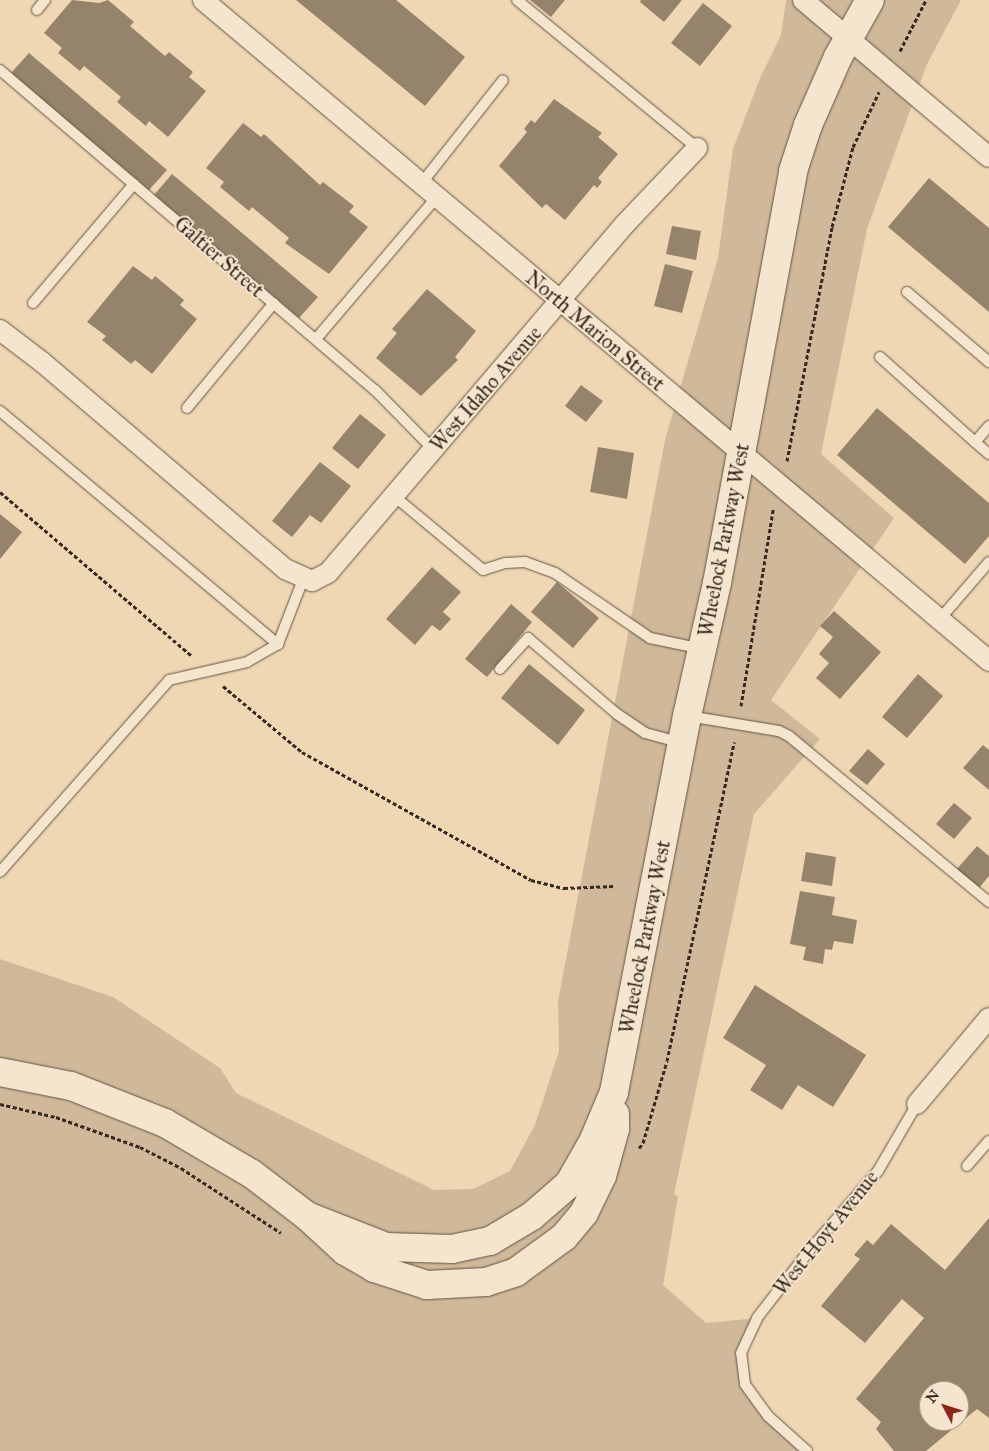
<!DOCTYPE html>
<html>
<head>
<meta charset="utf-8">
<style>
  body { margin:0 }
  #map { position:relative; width:989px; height:1451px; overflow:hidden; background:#efd7b3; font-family:"IM FELL Great Primer",serif }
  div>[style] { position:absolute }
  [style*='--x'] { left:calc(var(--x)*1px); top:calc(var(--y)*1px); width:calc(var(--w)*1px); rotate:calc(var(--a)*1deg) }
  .green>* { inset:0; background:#d0b99a }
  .building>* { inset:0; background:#96836c }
  .path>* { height:3px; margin-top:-1.5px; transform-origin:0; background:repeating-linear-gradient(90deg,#36291f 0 4px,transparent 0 6.5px) }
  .roads { filter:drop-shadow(0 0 1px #645444) drop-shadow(0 0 1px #645444) }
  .lane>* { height:10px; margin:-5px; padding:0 5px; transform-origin:5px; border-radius:5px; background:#f5e5ce }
  .street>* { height:20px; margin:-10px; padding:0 10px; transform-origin:10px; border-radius:10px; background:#f5e5ce }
  .secondary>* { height:28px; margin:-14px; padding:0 14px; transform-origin:14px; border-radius:14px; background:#f5e5ce }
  span { translate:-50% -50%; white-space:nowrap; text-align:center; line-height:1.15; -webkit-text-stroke:4px #f5e5ce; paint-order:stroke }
  .street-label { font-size:20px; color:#36291f }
  .north { position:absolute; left:919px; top:1381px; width:50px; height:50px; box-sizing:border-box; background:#f5e5ce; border:1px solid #a99a88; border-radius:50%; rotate:310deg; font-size:14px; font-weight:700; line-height:20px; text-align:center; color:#36291f }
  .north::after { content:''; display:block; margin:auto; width:18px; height:22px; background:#8f2418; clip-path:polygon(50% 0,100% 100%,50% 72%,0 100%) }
</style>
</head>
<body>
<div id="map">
  <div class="green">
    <div style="clip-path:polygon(786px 0,961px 0,927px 64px,867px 229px,821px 454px,894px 518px,771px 700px,820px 739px,754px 814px,674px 1194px,678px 1197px,663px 1285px,706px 1323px,757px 1318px,741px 1353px,745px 1384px,807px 1451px,0 1451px,0 959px,113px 997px,220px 1068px,236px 1093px,434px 1190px,473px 1189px,510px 1171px,535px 1125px,559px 1051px,558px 1001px,665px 440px,718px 258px,733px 149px,760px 78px,781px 35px)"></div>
  </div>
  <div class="building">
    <div style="clip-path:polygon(72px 0,99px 3px,108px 0,134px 22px,130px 26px,165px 56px,169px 52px,193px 72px,189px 77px,206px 91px,168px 137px,149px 121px,146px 126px,117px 102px,121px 97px,84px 66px,80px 71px,58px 53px,62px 48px,44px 33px)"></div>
    <div style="clip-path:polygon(296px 0,396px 0,465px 57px,425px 106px)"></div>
    <div style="clip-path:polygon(530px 0,565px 0,551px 17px)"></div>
    <div style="clip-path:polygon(641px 0,682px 0,664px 22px,640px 2px)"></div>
    <div style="clip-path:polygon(703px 3px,732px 26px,700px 66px,671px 43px)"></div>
    <div style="clip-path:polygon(29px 53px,167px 170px,149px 190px,11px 73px)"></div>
    <div style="clip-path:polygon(554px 99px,602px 133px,598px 137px,618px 154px,598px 178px,602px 182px,597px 188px,594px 185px,565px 220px,546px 204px,542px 208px,499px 166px,527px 132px,524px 129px,531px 120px,535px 123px)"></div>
    <div style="clip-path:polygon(243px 123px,261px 137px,264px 134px,320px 185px,323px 182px,354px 206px,349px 212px,368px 227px,329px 274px,285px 243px,289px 238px,252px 207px,249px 211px,220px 187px,224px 182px,206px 168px)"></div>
    <div style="clip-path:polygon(172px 174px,318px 297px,299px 318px,154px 195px)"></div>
    <div style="clip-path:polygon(929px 178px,989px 228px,989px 312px,888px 227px)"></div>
    <div style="clip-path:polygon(672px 226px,701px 231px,696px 260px,666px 254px)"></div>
    <div style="clip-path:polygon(665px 264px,693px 271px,682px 313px,654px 306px)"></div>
    <div style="clip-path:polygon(133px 266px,152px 280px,155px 276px,184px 300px,180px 305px,197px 319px,152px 374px,135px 360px,131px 364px,102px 340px,106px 336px,87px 322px)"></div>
    <div style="clip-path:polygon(427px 289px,476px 331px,455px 357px,458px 360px,421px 396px,376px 358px,397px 333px,392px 329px)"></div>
    <div style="clip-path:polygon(581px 385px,603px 401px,586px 422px,565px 406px)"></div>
    <div style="clip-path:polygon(877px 408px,989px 503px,989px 536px,965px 564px,837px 455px)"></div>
    <div style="clip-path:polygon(360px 414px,386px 435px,358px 469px,332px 448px)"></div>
    <div style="clip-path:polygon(598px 447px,634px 453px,627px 499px,590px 492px)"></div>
    <div style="clip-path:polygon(320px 462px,351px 486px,321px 523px,310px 515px,292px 537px,272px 521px)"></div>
    <div style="clip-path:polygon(0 514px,22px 532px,0 559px)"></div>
    <div style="clip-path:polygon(432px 567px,461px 592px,443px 612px,451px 619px,440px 631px,432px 625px,415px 645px,386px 619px)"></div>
    <div style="clip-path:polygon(557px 582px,599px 618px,573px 648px,531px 612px)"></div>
    <div style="clip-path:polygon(511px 604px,532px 622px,487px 677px,465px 659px)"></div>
    <div style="clip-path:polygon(834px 611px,881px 652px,840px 699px,816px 678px,829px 663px,819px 654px,833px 637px,820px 626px)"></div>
    <div style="clip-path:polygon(529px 664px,585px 710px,558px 745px,501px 698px)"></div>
    <div style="clip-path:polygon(918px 674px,943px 696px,907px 738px,882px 717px)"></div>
    <div style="clip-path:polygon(983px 745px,989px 750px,989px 790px,963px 768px)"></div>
    <div style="clip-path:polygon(868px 749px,885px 764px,867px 785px,849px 771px)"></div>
    <div style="clip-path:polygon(954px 803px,972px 818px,954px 839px,936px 824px)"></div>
    <div style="clip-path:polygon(977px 846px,989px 856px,989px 876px,978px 889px,956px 870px)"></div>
    <div style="clip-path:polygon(806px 852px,836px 857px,832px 886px,801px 881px)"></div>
    <div style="clip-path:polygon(800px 891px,835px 897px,832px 915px,857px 920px,853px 944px,834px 941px,832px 950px,825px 949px,823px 964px,803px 960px,806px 947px,790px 944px)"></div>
    <div style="clip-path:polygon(755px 985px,866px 1055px,833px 1107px,798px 1085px,782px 1110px,750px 1090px,766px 1065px,723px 1038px)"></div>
    <div style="clip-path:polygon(evenodd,989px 1218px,989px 1418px,977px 1409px,926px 1451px,894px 1451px,876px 1429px,881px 1422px,856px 1399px,924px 1318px,902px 1299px,865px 1343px,821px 1306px,860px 1259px,854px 1255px,867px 1240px,873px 1245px,891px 1224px,945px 1270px,989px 1218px,929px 1391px,959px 1391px,959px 1421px,929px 1421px,929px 1391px)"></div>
  </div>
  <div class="path">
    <div style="--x:900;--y:51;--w:57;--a:-63"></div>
    <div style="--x:787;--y:461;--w:238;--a:-79.1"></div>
    <div style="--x:832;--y:227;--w:83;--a:-75.3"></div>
    <div style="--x:853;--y:147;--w:61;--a:-64.7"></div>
    <div style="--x:0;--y:492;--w:253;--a:40.5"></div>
    <div style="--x:223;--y:686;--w:103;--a:39.9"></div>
    <div style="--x:302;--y:752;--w:262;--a:29.2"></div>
    <div style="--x:531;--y:880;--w:34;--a:14"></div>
    <div style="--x:564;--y:888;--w:50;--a:-2.3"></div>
    <div style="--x:741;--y:706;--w:199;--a:-80.7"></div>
    <div style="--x:0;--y:1104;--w:57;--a:13.1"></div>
    <div style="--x:56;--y:1117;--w:89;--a:19.7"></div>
    <div style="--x:140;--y:1147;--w:46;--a:27.1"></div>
    <div style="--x:181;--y:1168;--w:119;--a:33"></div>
    <div style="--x:639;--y:1148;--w:6;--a:-51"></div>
    <div style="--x:643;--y:1143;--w:85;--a:-73.7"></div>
    <div style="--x:667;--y:1061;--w:326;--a:-78.1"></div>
  </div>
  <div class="roads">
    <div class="lane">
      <div style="--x:517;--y:0;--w:233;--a:39.4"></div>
      <div style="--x:37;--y:10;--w:13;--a:-51"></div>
      <div style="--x:0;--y:70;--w:493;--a:40.5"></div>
      <div style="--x:375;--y:390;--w:84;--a:45.5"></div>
      <div style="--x:421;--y:184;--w:132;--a:-51.7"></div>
      <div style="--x:907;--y:292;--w:108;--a:40.5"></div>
      <div style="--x:33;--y:303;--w:156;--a:-49.7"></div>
      <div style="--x:316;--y:339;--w:187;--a:-49.6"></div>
      <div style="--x:880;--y:357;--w:127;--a:41.8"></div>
      <div style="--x:187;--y:408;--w:136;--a:-50.4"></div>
      <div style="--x:0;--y:411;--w:363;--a:40"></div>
      <div style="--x:989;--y:426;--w:21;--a:131"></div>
      <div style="--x:975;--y:442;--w:18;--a:41"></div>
      <div style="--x:394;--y:496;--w:116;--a:39.7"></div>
      <div style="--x:483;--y:570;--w:23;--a:-18"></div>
      <div style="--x:505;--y:563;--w:20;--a:-3"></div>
      <div style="--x:525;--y:562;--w:32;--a:20"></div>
      <div style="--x:555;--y:573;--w:115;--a:34.4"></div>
      <div style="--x:650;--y:638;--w:53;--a:11.9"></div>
      <div style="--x:940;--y:619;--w:75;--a:-49.3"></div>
      <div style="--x:500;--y:669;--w:42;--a:-47.9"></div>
      <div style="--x:528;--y:638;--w:117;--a:40.5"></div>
      <div style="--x:617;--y:714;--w:34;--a:34"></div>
      <div style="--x:645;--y:733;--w:38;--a:15"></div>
      <div style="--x:688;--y:716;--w:92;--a:9.4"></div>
      <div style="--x:779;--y:731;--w:11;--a:27"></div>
      <div style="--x:789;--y:736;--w:260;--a:39.7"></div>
      <div style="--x:0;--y:872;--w:256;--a:-48.6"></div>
      <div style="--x:169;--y:680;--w:80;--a:-13"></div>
      <div style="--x:247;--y:662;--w:36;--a:-30"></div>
      <div style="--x:278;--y:644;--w:72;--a:-68.8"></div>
      <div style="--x:967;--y:1166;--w:33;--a:-49"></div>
      <div style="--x:807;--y:1451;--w:52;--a:-138.1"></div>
      <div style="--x:768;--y:1416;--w:39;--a:-126"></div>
      <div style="--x:745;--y:1384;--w:31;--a:-97"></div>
      <div style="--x:741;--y:1353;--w:38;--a:-65"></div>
      <div style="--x:757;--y:1318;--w:83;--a:-52.3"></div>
      <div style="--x:808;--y:1252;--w:107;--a:-49.2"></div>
      <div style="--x:878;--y:1171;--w:78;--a:-59.8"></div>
    </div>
    <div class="street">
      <div style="--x:203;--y:0;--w:1027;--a:40.06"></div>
      <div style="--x:803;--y:0;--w:243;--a:40.2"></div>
      <div style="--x:0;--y:330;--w:53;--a:37.3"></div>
      <div style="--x:42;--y:362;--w:319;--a:40.4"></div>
      <div style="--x:285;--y:569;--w:30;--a:24"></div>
      <div style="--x:312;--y:581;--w:18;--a:-27"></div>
      <div style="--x:328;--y:573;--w:458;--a:-49.6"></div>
      <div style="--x:625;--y:224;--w:105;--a:-46.5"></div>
      <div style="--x:917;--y:1104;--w:112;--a:-50.1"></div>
    </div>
    <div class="secondary">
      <div style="--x:0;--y:1072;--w:72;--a:11.2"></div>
      <div style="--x:71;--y:1086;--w:101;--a:21.5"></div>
      <div style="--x:165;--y:1123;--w:101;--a:30.4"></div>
      <div style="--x:252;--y:1174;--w:69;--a:37.4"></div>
      <div style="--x:307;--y:1216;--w:52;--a:42.6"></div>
      <div style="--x:345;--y:1251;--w:34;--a:30"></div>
      <div style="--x:374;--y:1268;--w:56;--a:17.8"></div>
      <div style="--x:427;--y:1285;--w:59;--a:-2.9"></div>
      <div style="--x:486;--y:1282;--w:32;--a:-18"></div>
      <div style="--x:516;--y:1272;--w:59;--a:-36.1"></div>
      <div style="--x:564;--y:1237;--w:31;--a:-50"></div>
      <div style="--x:584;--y:1213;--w:41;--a:-64.1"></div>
      <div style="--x:602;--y:1176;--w:49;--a:-74.5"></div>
      <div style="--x:615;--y:1129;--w:15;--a:-90"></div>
      <div style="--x:307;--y:1216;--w:85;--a:21.4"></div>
      <div style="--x:386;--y:1247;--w:66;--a:1.7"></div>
      <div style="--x:452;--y:1249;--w:39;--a:-12"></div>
      <div style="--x:490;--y:1241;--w:49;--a:-30.8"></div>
      <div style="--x:532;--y:1216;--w:49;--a:-40.9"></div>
      <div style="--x:569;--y:1184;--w:48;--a:-60.3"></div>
      <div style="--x:593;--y:1142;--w:54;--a:-67.2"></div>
      <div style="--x:614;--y:1092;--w:383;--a:-79"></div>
      <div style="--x:687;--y:716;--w:136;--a:-77.3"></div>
      <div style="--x:717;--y:583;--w:419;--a:-79.5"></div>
      <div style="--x:793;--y:171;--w:48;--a:-71.9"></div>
      <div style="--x:808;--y:125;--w:74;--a:-66.2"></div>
      <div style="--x:838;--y:57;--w:65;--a:-60.7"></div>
    </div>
  </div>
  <div class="street-label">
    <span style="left:219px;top:257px;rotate:41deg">Galtier Street</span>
    <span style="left:595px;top:331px;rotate:40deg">North Marion Street</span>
    <span style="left:486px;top:389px;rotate:-49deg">West Idaho Avenue</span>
    <span style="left:724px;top:540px;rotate:-79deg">Wheelock Parkway West</span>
    <span style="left:645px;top:937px;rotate:-79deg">Wheelock Parkway West</span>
    <span style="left:826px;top:1233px;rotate:-51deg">West Hoyt Avenue</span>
  </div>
  <div class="north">N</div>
</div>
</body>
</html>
